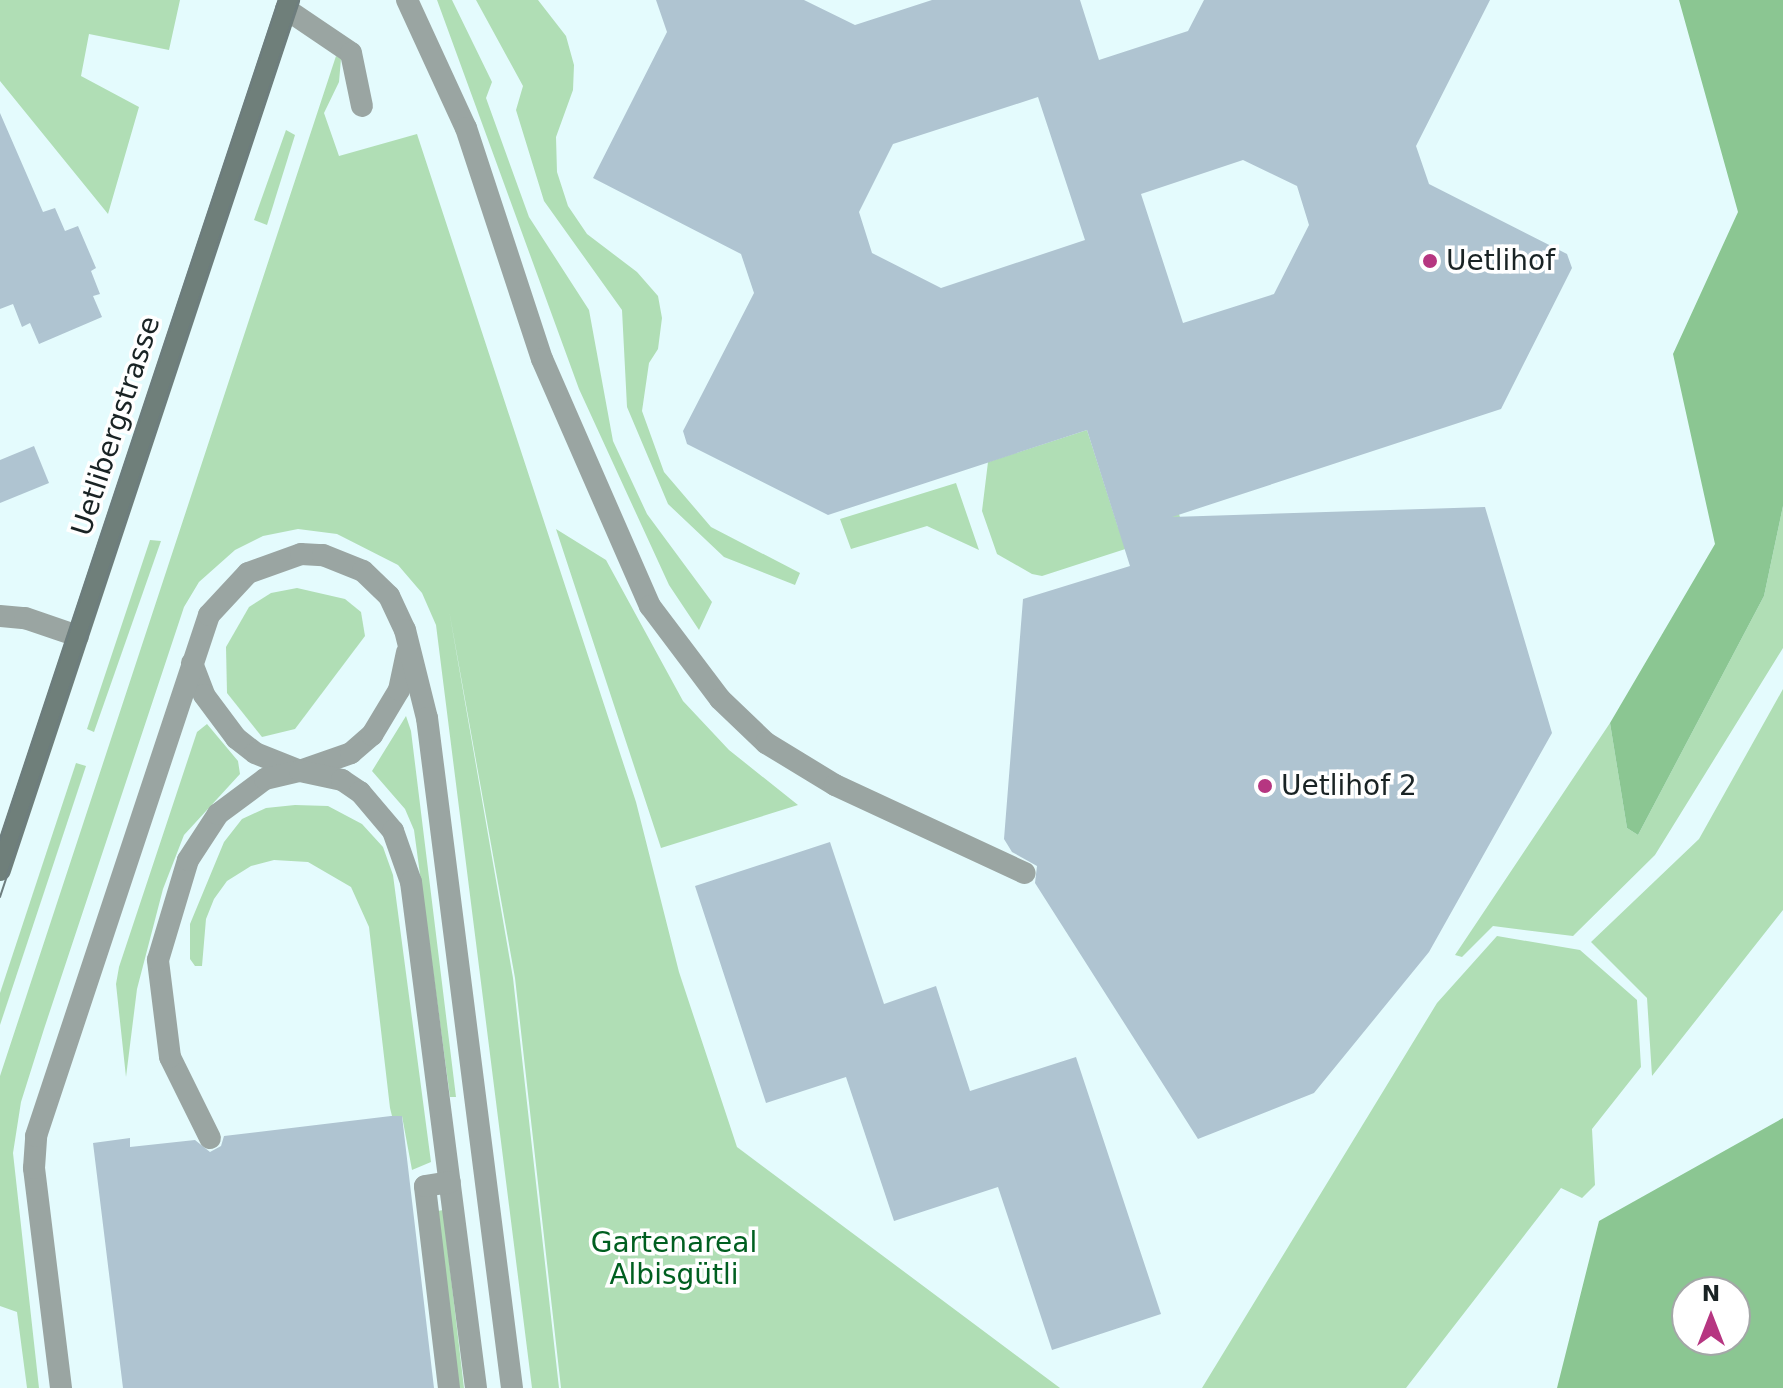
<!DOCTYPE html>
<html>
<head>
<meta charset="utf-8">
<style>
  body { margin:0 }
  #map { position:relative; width:1783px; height:1388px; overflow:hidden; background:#e4fbfd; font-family:"DejaVu Sans",sans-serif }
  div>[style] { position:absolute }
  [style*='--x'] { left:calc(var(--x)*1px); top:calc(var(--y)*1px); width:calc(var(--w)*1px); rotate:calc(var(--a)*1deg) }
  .green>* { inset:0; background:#b0deb5 }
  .forest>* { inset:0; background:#8bc692 }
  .building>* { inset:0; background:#afc4d1 }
  .service>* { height:22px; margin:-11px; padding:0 11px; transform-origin:11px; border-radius:11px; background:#9aa5a2 }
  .minor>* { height:22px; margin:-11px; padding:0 11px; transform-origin:11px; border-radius:11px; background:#9aa5a2 }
  .secondary>* { height:22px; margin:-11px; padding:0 11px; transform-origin:11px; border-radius:11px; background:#6f7f7a }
  .tram>* { height:2px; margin:-1px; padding:0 1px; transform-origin:1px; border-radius:1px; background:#6d7d7e }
  .dots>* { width:22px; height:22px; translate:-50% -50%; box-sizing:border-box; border:4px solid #fff; border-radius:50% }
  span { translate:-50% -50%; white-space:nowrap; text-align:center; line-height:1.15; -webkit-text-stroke:7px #fff; paint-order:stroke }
  .poi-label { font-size:28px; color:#192324 }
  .left { translate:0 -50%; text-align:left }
  .street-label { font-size:28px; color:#192324 }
  .park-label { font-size:28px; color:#005f20 }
  .north { position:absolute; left:1671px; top:1276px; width:80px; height:80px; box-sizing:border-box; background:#fff; border:2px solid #a3a7a7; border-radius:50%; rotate:0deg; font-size:22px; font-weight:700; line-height:32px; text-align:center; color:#192324 }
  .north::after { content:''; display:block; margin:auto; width:28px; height:36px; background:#b63681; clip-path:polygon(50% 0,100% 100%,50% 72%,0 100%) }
</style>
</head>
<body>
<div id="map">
  <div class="green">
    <div style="clip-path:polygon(0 0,180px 0,169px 50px,89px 34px,81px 76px,139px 107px,108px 214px,0 81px)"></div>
    <div style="clip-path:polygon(437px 0,452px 0,492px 82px,486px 98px,529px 217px,589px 310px,613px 441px,647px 514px,712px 602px,699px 630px,669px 585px,579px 389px)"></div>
    <div style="clip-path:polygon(476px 0,538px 0,566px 36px,574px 65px,573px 90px,556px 137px,557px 172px,568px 206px,587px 234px,637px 272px,658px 296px,662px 318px,658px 349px,649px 363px,642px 411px,664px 472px,711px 527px,800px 573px,795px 585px,724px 557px,668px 504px,627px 407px,622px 310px,544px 201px,516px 110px,523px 86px)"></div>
    <div style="clip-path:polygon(336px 56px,341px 59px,339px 82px,324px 113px,339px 156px,417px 134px,636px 802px,679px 972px,737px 1147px,1060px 1388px,561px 1388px,515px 978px,449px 610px,513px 978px,559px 1388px,532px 1388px,436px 625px,422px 593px,398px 565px,337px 534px,298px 529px,263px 536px,235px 550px,199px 582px,184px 607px,44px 1029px,21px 1102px,13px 1153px,39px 1388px,27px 1388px,17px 1312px,0 1306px,0 1076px)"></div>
    <div style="clip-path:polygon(286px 130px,295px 135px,267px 225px,254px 220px)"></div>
    <div style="clip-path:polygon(1087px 430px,1118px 527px,1179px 514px,1184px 530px,1042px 576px,1032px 574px,997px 554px,982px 511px,988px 462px)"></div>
    <div style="clip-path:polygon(956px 483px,979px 550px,927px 526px,851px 549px,840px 519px)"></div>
    <div style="clip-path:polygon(1783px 506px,1783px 648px,1655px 855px,1573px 936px,1493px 926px,1462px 957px,1455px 955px,1610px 723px,1627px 828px,1638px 835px,1764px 596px)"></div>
    <div style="clip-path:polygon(556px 529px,606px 560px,683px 701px,729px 750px,798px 805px,661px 848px)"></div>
    <div style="clip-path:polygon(150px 540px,161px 541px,94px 732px,87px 729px)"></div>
    <div style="clip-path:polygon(297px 588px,345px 599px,361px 612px,365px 636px,295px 729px,262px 737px,227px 693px,226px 647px,249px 607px,271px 593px)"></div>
    <div style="clip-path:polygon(1783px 689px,1783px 910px,1652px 1076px,1647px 998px,1591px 942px,1699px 839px)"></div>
    <div style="clip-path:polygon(406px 716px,411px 731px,456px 1097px,450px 1097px,414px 830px,405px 809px,372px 771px)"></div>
    <div style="clip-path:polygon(207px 724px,238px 761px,240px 774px,184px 835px,163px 889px,137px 989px,126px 1077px,116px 984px,119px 967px,197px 732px)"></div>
    <div style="clip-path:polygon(76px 763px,86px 766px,0 1025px,0 993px)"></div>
    <div style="clip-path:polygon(295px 805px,328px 806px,362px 824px,383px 847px,393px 875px,431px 1162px,412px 1170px,402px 1116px,392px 1116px,390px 1108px,369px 927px,351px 887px,308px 862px,274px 860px,251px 866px,227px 881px,214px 899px,206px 919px,202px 966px,195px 966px,190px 959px,190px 924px,224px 842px,242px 819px,266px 808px)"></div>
    <div style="clip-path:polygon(1497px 936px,1580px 950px,1637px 1000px,1641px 1067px,1592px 1129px,1595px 1185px,1582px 1198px,1561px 1188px,1406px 1388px,1202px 1388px,1437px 1003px)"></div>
    <div style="clip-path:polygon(443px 1210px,464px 1388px,459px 1388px,438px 1211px)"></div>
  </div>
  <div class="forest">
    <div style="clip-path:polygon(1679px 0,1783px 0,1783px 506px,1764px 596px,1638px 835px,1627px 828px,1610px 723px,1715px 544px,1673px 354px,1738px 212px)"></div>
    <div style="clip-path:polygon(evenodd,1783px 1118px,1783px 1388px,1557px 1388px,1599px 1221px,1783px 1118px,1735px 1292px,1735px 1340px,1687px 1340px,1687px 1292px,1735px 1292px)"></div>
  </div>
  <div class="building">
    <div style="clip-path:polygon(evenodd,656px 0,804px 0,855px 25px,932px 0,1080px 0,1099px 60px,1188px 31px,1204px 0,1490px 0,1416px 146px,1429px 184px,1567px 254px,1572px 268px,1501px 409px,1172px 517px,1485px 507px,1552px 733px,1429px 952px,1314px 1093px,1198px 1139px,1035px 883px,1037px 866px,1012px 852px,1004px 839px,1023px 599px,1130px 566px,1087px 430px,828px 515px,687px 444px,683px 431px,754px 293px,741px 254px,593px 178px,667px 32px,656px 0,1038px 97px,1085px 240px,941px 288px,872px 253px,859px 212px,893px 144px,1038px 97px,656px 0,1243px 160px,1297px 186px,1309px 225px,1274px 294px,1183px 323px,1141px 194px,1243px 160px)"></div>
    <div style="clip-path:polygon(0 113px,43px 212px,55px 208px,65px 231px,78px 226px,96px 268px,91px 271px,100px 294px,93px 296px,102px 317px,39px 344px,30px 323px,22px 327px,13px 304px,0 309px)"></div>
    <div style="clip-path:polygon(34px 446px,49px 483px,0 503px,0 460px)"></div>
    <div style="clip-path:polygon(830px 842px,884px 1004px,936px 986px,970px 1091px,1076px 1057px,1161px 1314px,1052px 1350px,998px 1187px,894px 1221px,846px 1077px,766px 1103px,695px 886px)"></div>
    <div style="clip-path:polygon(391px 1116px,402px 1116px,434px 1388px,123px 1388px,93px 1143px,130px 1138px,130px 1147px,195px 1140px,210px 1152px,221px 1146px,224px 1136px)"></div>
  </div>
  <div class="service">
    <div style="--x:407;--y:0;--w:141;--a:65.3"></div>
    <div style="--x:466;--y:128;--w:243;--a:71.8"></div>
    <div style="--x:542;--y:359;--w:270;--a:66.4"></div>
    <div style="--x:650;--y:606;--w:116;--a:53"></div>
    <div style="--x:720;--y:699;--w:64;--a:43.7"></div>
    <div style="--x:766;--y:743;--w:81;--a:31.3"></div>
    <div style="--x:835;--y:785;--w:209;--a:24.9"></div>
    <div style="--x:286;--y:9;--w:78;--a:34.1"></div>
    <div style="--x:351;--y:53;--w:54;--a:78.3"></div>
    <div style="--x:192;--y:663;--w:34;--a:69"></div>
    <div style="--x:204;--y:695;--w:54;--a:53.3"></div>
    <div style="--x:236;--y:738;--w:24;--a:38"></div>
    <div style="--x:255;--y:753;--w:48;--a:21.8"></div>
    <div style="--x:300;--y:771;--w:54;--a:-19.4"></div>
    <div style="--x:351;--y:753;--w:28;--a:-41"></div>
    <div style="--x:372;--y:735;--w:52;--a:-59"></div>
    <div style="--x:399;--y:690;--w:38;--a:-78"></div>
    <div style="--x:210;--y:1138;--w:90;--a:-116.3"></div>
    <div style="--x:170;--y:1057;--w:98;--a:-97.1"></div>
    <div style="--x:158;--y:960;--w:104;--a:-73.3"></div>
    <div style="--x:188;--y:860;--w:55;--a:-56.9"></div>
    <div style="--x:218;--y:814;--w:59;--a:-36.7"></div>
    <div style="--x:265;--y:779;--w:36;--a:-13"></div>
    <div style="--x:300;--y:771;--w:43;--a:12.1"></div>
    <div style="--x:342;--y:780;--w:22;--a:34"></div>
    <div style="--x:360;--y:792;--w:51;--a:49.8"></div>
    <div style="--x:393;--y:831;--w:54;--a:70.6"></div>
    <div style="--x:411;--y:882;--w:510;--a:82.68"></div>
    <div style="--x:61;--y:1388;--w:222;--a:-97"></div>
    <div style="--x:34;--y:1168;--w:32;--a:-86"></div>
    <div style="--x:36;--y:1136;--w:549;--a:-71.63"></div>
    <div style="--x:209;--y:615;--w:57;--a:-47.1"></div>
    <div style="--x:248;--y:573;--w:56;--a:-19.7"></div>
    <div style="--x:301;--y:554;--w:22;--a:3"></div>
    <div style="--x:323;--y:555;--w:43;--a:21.8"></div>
    <div style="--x:363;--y:571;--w:36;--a:44"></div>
    <div style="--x:389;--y:596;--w:38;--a:65"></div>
    <div style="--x:405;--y:630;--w:91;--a:76"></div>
    <div style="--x:427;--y:718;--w:675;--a:82.77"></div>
    <div style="--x:449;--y:1388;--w:203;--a:-96.8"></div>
    <div style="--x:425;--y:1186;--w:25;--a:-9"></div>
  </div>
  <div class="minor">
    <div style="--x:0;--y:616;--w:25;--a:5"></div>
    <div style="--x:25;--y:618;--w:56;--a:18.8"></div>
  </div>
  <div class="secondary">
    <div style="--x:0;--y:870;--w:917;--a:-71.62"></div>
  </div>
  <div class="tram">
    <div style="--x:0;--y:840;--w:885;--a:-71.63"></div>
    <div style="--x:0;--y:897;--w:946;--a:-71.57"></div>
  </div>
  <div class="dots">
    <div style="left:1430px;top:261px;background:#b63681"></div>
    <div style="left:1265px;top:786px;background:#b63681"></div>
  </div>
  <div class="poi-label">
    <span class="left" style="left:1446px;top:261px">Uetlihof</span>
    <span class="left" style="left:1281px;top:786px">Uetlihof 2</span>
  </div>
  <div class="street-label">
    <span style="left:116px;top:426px;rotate:-72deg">Uetlibergstrasse</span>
  </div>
  <div class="park-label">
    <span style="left:674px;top:1259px">Gartenareal<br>Albisgütli</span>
  </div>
  <div class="north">N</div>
</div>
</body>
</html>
